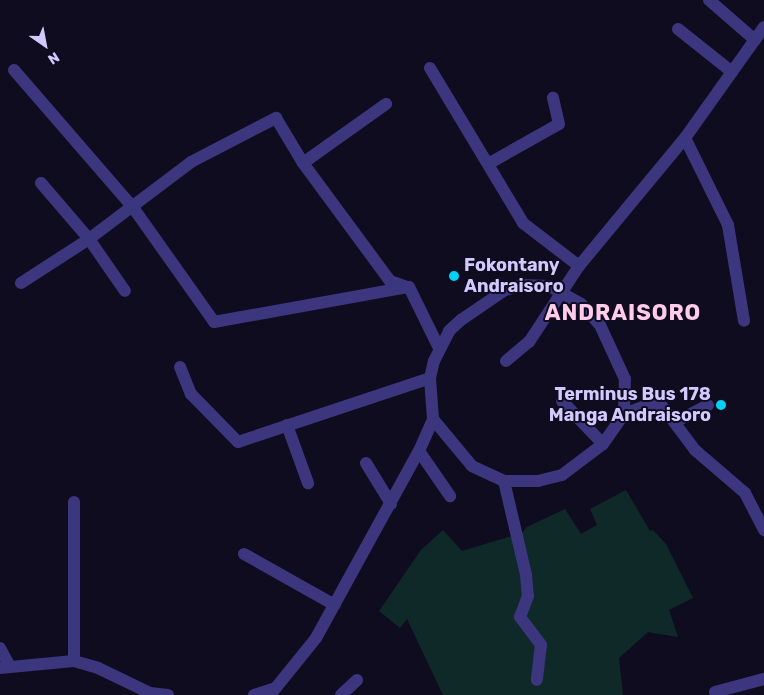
<!DOCTYPE html>
<html>
<head>
<meta charset="utf-8">
<style>
  body { margin:0 }
  #map { position:relative; width:764px; height:695px; overflow:hidden; background:#100c1f; font-family:Rubik,sans-serif }
  div>[style] { position:absolute }
  [style*='--x'] { left:calc(var(--x)*1px); top:calc(var(--y)*1px); width:calc(var(--w)*1px); rotate:calc(var(--a)*1deg) }
  .green>* { inset:0; background:#0f2929 }
  .minor>* { height:12px; margin:-6px; padding:0 6px; transform-origin:6px; border-radius:6px; background:#3c367f }
  .dots>* { width:14px; height:14px; translate:-50% -50%; box-sizing:border-box; border:2px solid #100c1f; border-radius:50% }
  span { translate:-50% -50%; white-space:nowrap; text-align:center; line-height:1.15; -webkit-text-stroke:4px #100c1f; paint-order:stroke }
  .poi-label { font-size:18px; color:#d2caff; font-weight:700 }
  .left { translate:0 -50%; text-align:left }
  .right { translate:-100% -50%; text-align:right }
  .district-label { font-size:22px; color:#ffccea; font-weight:700; letter-spacing:1px }
  .north { position:absolute; left:20px; top:20px; width:50px; height:50px; -webkit-text-stroke:4px #100c1f; paint-order:stroke; rotate:147deg; font-size:14px; font-weight:700; line-height:20px; text-align:center; color:#d2caff }
  .north::after { content:''; display:block; margin:auto; width:18px; height:22px; background:#d2caff; clip-path:polygon(50% 0,100% 100%,50% 72%,0 100%) }
</style>
</head>
<body>
<div id="map">
  <div class="green">
    <div style="clip-path:polygon(626px 490px,650px 531px,653px 530px,666px 544px,693px 598px,669px 610px,678px 637px,648px 632px,619px 658px,623px 695px,443px 695px,407px 619px,400px 628px,379px 611px,421px 550px,443px 530px,462px 551px,522px 533px,527px 527px,565px 509px,581px 534px,597px 525px,590px 509px)"></div>
  </div>
  <div class="minor">
    <div style="--x:709;--y:0;--w:61;--a:41"></div>
    <div style="--x:678;--y:29;--w:69;--a:38.5"></div>
    <div style="--x:430;--y:68;--w:181;--a:59"></div>
    <div style="--x:523;--y:223;--w:71;--a:37.5"></div>
    <div style="--x:14;--y:70;--w:180;--a:49.1"></div>
    <div style="--x:132;--y:206;--w:142;--a:54.7"></div>
    <div style="--x:214;--y:322;--w:198;--a:-10.2"></div>
    <div style="--x:409;--y:287;--w:68;--a:63.8"></div>
    <div style="--x:685;--y:138;--w:97;--a:63.7"></div>
    <div style="--x:728;--y:225;--w:97;--a:80.5"></div>
    <div style="--x:303;--y:163;--w:102;--a:-35.4"></div>
    <div style="--x:488;--y:164;--w:81;--a:-29.4"></div>
    <div style="--x:559;--y:124;--w:27;--a:-103"></div>
    <div style="--x:41;--y:183;--w:74;--a:49.4"></div>
    <div style="--x:89;--y:239;--w:63;--a:55.3"></div>
    <div style="--x:21;--y:283;--w:81;--a:-32.9"></div>
    <div style="--x:89;--y:239;--w:128;--a:-37"></div>
    <div style="--x:191;--y:162;--w:96;--a:-27.4"></div>
    <div style="--x:276;--y:118;--w:52;--a:59"></div>
    <div style="--x:303;--y:163;--w:147;--a:53.6"></div>
    <div style="--x:390;--y:281;--w:18;--a:19"></div>
    <div style="--x:506;--y:361;--w:30;--a:-40"></div>
    <div style="--x:529;--y:342;--w:91;--a:-56.7"></div>
    <div style="--x:579;--y:266;--w:166;--a:-50.4"></div>
    <div style="--x:685;--y:138;--w:136;--a:-54.6"></div>
    <div style="--x:180;--y:367;--w:29;--a:68"></div>
    <div style="--x:191;--y:394;--w:67;--a:45.6"></div>
    <div style="--x:238;--y:442;--w:202;--a:-18.4"></div>
    <div style="--x:562;--y:401;--w:59;--a:46.4"></div>
    <div style="--x:624;--y:414;--w:30;--a:-21"></div>
    <div style="--x:652;--y:403;--w:10;--a:17"></div>
    <div style="--x:662;--y:406;--w:55;--a:53.1"></div>
    <div style="--x:695;--y:450;--w:66;--a:40.7"></div>
    <div style="--x:745;--y:493;--w:42;--a:62.8"></div>
    <div style="--x:675;--y:422;--w:37;--a:-27"></div>
    <div style="--x:287;--y:425;--w:62;--a:70.1"></div>
    <div style="--x:419;--y:451;--w:55;--a:55.4"></div>
    <div style="--x:366;--y:463;--w:48;--a:58.6"></div>
    <div style="--x:504;--y:481;--w:97;--a:76.8"></div>
    <div style="--x:526;--y:575;--w:21;--a:85"></div>
    <div style="--x:528;--y:596;--w:22;--a:111"></div>
    <div style="--x:520;--y:617;--w:35;--a:53"></div>
    <div style="--x:541;--y:645;--w:35;--a:97"></div>
    <div style="--x:244;--y:554;--w:104;--a:29.3"></div>
    <div style="--x:0;--y:648;--w:21;--a:62"></div>
    <div style="--x:74;--y:661;--w:159;--a:-90"></div>
    <div style="--x:0;--y:668;--w:74;--a:-5.4"></div>
    <div style="--x:74;--y:661;--w:25;--a:16"></div>
    <div style="--x:98;--y:668;--w:58;--a:25.7"></div>
    <div style="--x:150;--y:693;--w:18;--a:6"></div>
    <div style="--x:715;--y:692;--w:51;--a:-14.9"></div>
    <div style="--x:254;--y:695;--w:23;--a:-18"></div>
    <div style="--x:270;--y:695;--w:73;--a:-51.1"></div>
    <div style="--x:316;--y:638;--w:213;--a:-61.2"></div>
    <div style="--x:419;--y:451;--w:35;--a:-66"></div>
    <div style="--x:433;--y:419;--w:41;--a:-94.2"></div>
    <div style="--x:430;--y:378;--w:17;--a:-77"></div>
    <div style="--x:434;--y:361;--w:34;--a:-63"></div>
    <div style="--x:449;--y:331;--w:16;--a:-43"></div>
    <div style="--x:461;--y:320;--w:53;--a:-34.3"></div>
    <div style="--x:505;--y:290;--w:19;--a:-16"></div>
    <div style="--x:523;--y:285;--w:26;--a:2"></div>
    <div style="--x:549;--y:286;--w:37;--a:29"></div>
    <div style="--x:581;--y:304;--w:28;--a:48"></div>
    <div style="--x:600;--y:325;--w:60;--a:65.2"></div>
    <div style="--x:625;--y:379;--w:35;--a:92"></div>
    <div style="--x:624;--y:414;--w:37;--a:125"></div>
    <div style="--x:603;--y:444;--w:51;--a:142.9"></div>
    <div style="--x:562;--y:475;--w:25;--a:166"></div>
    <div style="--x:538;--y:481;--w:34;--a:180"></div>
    <div style="--x:504;--y:481;--w:35;--a:-155"></div>
    <div style="--x:472;--y:466;--w:61;--a:-129.7"></div>
    <div style="--x:341;--y:695;--w:22;--a:-43"></div>
  </div>
  <div class="dots">
    <div style="left:454px;top:276px;background:#00d1f5"></div>
    <div style="left:721px;top:405px;background:#00d1f5"></div>
  </div>
  <div class="poi-label">
    <span class="left" style="left:464px;top:276px">Fokontany<br>Andraisoro</span>
    <span class="right" style="left:711px;top:405px">Terminus Bus 178<br>Manga Andraisoro</span>
  </div>
  <div class="district-label">
    <span style="left:623px;top:313px">ANDRAISORO</span>
  </div>
  <div class="north">N</div>
</div>
</body>
</html>
